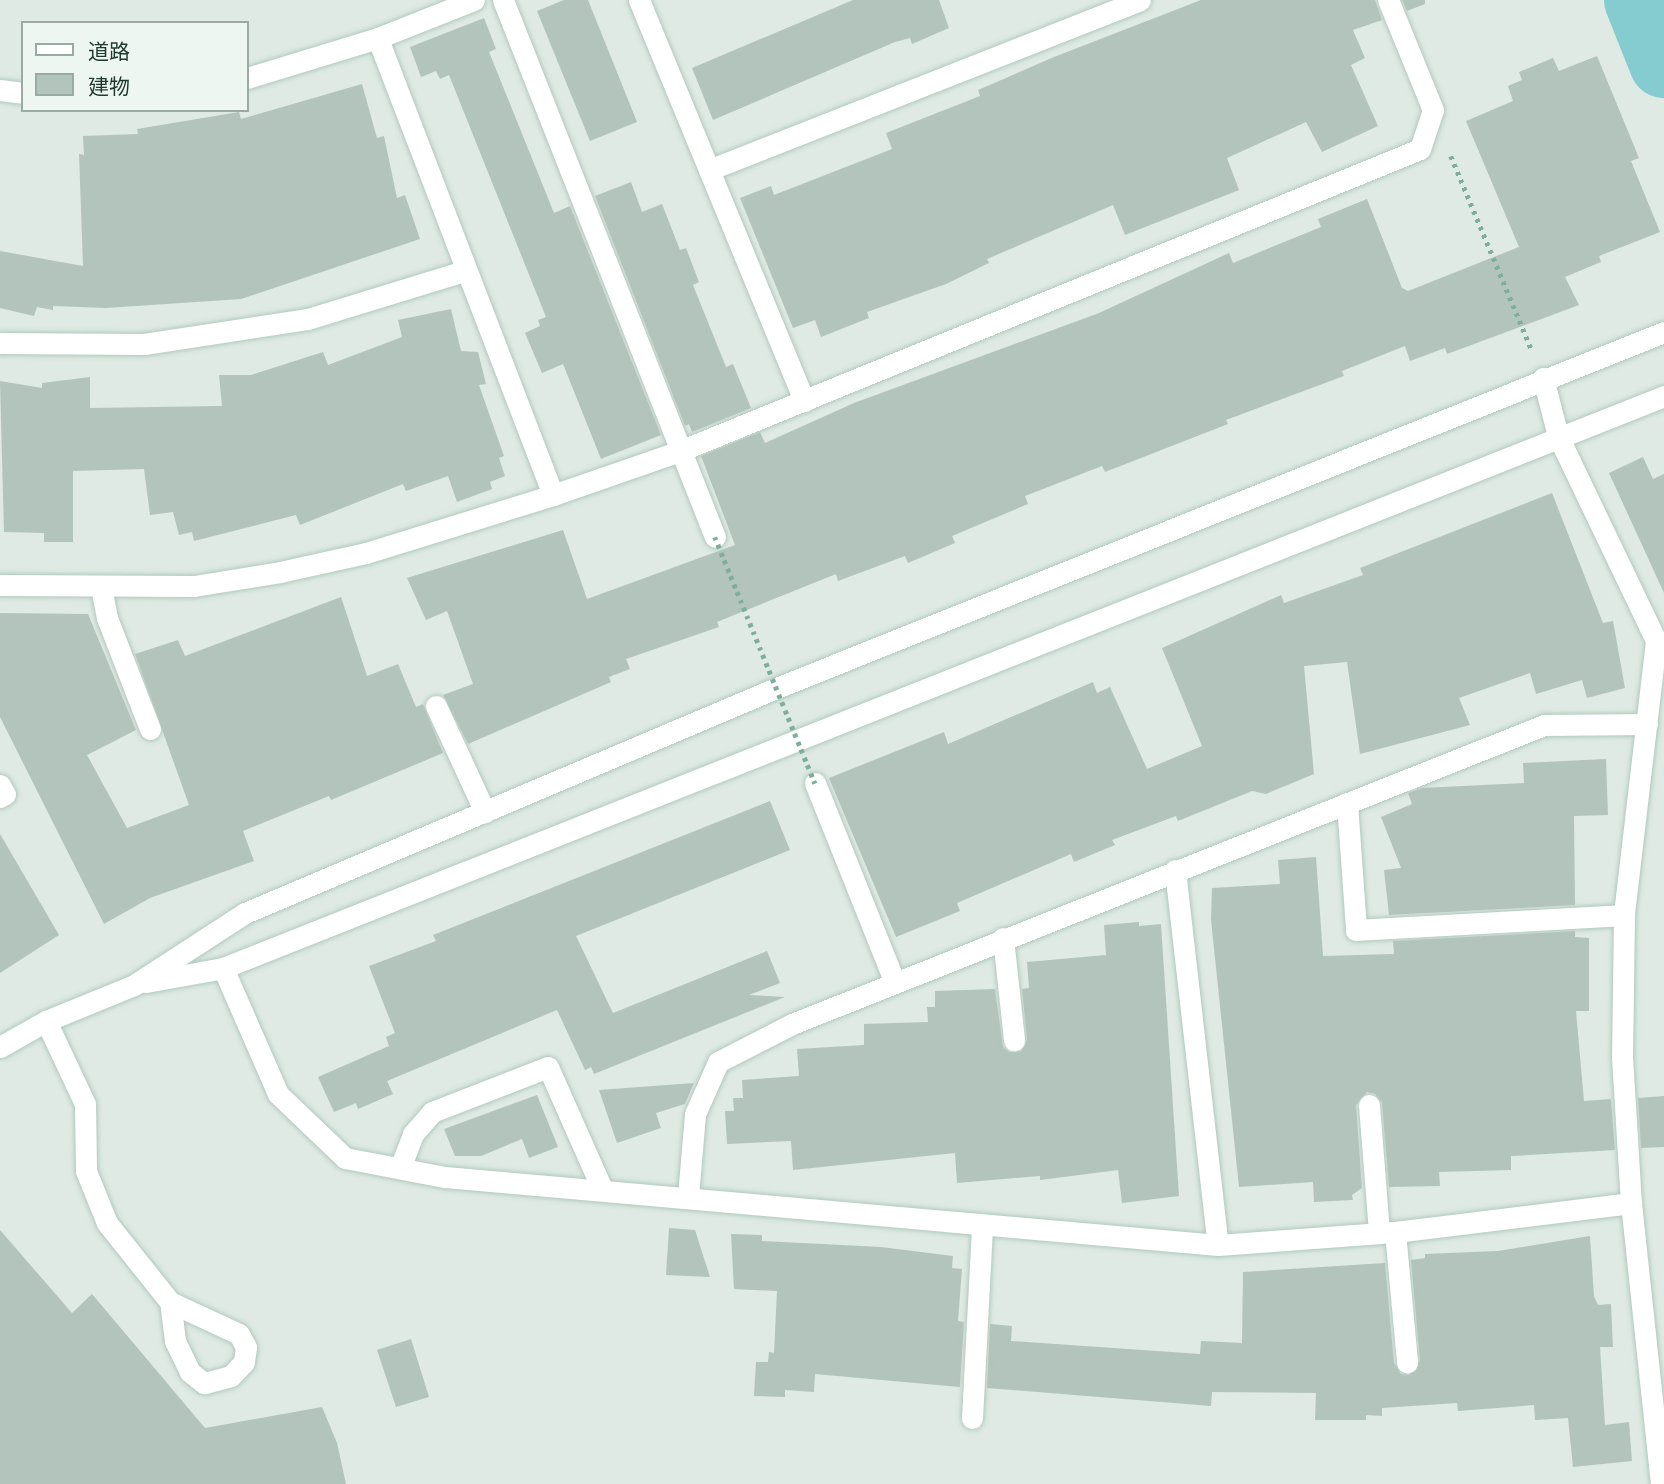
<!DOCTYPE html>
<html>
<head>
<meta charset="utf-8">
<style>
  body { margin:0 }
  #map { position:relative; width:1664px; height:1484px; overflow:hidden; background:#deeae3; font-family:"Fira Sans","Noto Sans JP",sans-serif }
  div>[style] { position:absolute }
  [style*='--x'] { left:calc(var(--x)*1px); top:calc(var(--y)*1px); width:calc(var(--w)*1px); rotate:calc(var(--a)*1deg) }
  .river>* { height:70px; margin:-35px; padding:0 35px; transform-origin:35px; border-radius:35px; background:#84ccd0 }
  .building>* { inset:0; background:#b3c4bc }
  .path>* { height:4.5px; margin-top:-2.25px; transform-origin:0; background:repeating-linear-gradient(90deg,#7dae9a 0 3.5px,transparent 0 8.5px) }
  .roads { filter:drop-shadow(0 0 2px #b1c9be) drop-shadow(0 0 2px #b1c9be) }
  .lane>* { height:21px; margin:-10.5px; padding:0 10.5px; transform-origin:10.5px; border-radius:10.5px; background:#fff }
  .street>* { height:21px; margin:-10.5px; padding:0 10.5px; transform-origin:10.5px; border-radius:10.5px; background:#fff }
  .secondary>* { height:21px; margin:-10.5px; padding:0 10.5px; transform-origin:10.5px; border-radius:10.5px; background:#fff }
  .path-bridge>* { height:4.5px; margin-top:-2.25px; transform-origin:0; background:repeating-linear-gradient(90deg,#7dae9a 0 3.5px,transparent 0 8.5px) }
  span { translate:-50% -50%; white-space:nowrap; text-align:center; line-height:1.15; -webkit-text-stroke:6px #eef6f1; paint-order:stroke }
  .legend { position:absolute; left:21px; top:21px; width:228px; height:91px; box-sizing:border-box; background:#eef6f1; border:2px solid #9baaa4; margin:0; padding:9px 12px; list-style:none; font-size:21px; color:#1f3930 }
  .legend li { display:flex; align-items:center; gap:14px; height:35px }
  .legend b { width:35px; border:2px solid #9baaa4 }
</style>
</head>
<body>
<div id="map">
  <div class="river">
    <div style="--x:1639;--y:0;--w:68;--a:68.4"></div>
  </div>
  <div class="building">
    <div style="clip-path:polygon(564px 0,588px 0,637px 122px,590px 141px,537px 11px)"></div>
    <div style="clip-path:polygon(853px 0,939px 0,949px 28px,912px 44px,910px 38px,895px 42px,713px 120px,692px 68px)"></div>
    <div style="clip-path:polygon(1201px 0,1375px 0,1382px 20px,1353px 30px,1365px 58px,1351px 65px,1378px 126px,1322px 152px,1306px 122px,1227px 158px,1239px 190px,1125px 235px,1113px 205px,987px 259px,989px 263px,946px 284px,867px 312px,869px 318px,821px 337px,815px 320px,793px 328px,740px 198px,771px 186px,774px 195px,892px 149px,886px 133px,980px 96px,978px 90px,1054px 57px)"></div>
    <div style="clip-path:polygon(1402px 0,1425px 0,1425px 4px,1407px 11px)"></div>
    <div style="clip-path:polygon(484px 18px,496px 49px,489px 52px,554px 213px,570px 206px,661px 435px,601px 459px,563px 364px,542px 373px,525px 333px,540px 326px,538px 320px,546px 317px,449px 75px,440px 79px,436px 71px,421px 77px,410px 47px)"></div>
    <div style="clip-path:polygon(1597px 56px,1639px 158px,1631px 161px,1660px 232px,1599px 256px,1601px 262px,1565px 277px,1579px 305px,1447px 354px,1445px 348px,1410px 361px,1405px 346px,1342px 371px,1344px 376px,1226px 420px,1228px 424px,1105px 472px,1102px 466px,1025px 496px,1028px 504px,952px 536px,955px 543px,908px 563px,905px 556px,838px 581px,836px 574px,717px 622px,719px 627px,626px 659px,630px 669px,609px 677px,611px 682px,468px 744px,443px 695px,473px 684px,447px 611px,426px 620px,407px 578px,563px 530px,587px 599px,735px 545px,701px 456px,760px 432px,765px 443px,854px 403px,1099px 313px,1229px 253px,1233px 263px,1321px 227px,1318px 219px,1367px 199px,1402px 288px,1408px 291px,1519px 247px,1466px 121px,1513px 101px,1508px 86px,1522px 80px,1519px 72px,1553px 58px,1559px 71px)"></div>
    <div style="clip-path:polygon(362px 84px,377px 138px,384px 136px,397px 198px,405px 195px,420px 239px,241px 299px,106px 308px,53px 306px,53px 310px,37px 307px,34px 316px,0 308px,0 251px,83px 266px,79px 154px,84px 155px,83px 136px,138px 134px,137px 129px,239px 112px,241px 119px)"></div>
    <div style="clip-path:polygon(631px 182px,642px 212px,662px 204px,680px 250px,686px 248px,699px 282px,693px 285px,726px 367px,733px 364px,751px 408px,692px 432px,689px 424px,685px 426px,595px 196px)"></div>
    <div style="clip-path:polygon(451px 309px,461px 351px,478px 352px,486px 384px,479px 385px,504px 456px,499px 458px,505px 476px,490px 482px,492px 489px,457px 502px,448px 476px,406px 491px,403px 484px,300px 525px,296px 515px,194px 541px,192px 532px,179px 535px,173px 512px,150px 515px,144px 469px,73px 471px,73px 542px,44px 542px,44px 533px,4px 532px,0 381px,42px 388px,42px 383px,90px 377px,90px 408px,222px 406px,219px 375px,251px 375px,323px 352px,328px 365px,402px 337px,398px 320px)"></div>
    <div style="clip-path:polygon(1643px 457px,1653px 479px,1664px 474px,1664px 593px,1609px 473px)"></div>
    <div style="clip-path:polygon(1552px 493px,1603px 623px,1613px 621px,1625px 688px,1587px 698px,1582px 680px,1536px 694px,1530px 673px,1459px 698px,1470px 725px,1360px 754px,1347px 662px,1304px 666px,1314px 774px,1266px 794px,1252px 791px,1178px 821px,1176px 816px,1112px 840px,1115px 845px,1074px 862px,1071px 854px,957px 903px,960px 911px,896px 937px,829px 778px,944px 732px,948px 744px,1093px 682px,1097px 693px,1110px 687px,1147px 769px,1202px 746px,1162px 648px,1281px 595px,1284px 603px,1363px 575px,1360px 568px)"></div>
    <div style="clip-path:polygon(341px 597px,367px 676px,398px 664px,416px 707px,423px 704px,443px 753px,331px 800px,329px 796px,243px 831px,254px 861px,150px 898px,104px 924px,0 717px,0 613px,88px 614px,136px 730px,87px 755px,127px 828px,189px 805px,135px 654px,178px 640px,185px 656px)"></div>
    <div style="clip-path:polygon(1606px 759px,1608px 815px,1574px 816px,1575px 905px,1389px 915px,1384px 870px,1401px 868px,1381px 817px,1412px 804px,1408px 793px,1422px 788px,1524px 783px,1523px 763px)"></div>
    <div style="clip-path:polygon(770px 801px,790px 850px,576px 936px,613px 1013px,767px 951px,780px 983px,749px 995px,785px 997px,594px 1074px,591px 1067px,585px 1070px,557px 1010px,387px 1081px,393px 1094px,358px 1109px,356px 1103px,334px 1112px,318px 1077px,389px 1046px,386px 1037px,395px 1033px,369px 966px,436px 941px,433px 935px)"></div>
    <div style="clip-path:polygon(0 834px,59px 935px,0 973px)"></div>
    <div style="clip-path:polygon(1316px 857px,1323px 956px,1394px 954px,1393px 941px,1575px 931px,1575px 937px,1589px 938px,1589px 1011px,1576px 1011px,1584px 1101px,1611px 1099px,1615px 1150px,1511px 1156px,1511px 1170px,1439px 1172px,1440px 1186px,1389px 1187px,1382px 1103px,1375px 1094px,1367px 1092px,1356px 1105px,1362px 1188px,1352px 1195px,1353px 1200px,1314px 1202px,1313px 1182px,1239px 1187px,1211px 920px,1212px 888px,1280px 884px,1278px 860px)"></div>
    <div style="clip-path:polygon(1139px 922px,1139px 926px,1161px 924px,1179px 1196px,1122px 1203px,1118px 1170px,1040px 1180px,1040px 1176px,957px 1183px,955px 1153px,793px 1170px,791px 1141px,727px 1144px,725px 1111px,734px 1111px,733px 1098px,743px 1098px,742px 1080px,799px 1076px,797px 1049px,864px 1045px,864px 1024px,928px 1022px,927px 1007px,935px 1007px,935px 991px,995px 989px,1003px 1047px,1009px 1052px,1021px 1051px,1027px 1039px,1022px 989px,1029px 988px,1027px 962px,1106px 955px,1104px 925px)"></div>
    <div style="clip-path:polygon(694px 1083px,685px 1104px,656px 1113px,661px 1128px,617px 1143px,599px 1090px)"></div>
    <div style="clip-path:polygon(537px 1095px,558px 1147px,529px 1158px,522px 1139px,481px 1156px,455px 1156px,444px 1129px)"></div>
    <div style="clip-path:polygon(1664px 1096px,1664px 1147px,1641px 1148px,1638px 1098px)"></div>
    <div style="clip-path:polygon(669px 1228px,695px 1230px,710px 1277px,666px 1275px)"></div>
    <div style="clip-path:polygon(0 1230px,72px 1313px,92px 1294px,205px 1428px,322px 1407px,337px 1443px,346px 1484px,0 1484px)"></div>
    <div style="clip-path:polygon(731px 1234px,762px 1235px,762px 1241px,881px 1247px,953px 1256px,952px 1268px,962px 1269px,958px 1321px,964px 1322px,960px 1387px,815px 1374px,814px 1392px,785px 1390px,785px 1397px,754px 1396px,756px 1362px,768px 1362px,769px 1352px,774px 1353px,777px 1291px,734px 1289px)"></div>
    <div style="clip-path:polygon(1590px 1236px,1594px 1296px,1598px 1305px,1611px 1304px,1613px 1347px,1600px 1347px,1605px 1425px,1629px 1422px,1632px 1461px,1573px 1467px,1568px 1418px,1535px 1420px,1534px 1405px,1458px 1411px,1457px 1403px,1382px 1408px,1382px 1416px,1366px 1415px,1366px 1420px,1315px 1420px,1316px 1393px,1212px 1392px,1211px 1406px,987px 1388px,990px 1324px,1012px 1326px,1011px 1341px,1200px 1354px,1201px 1341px,1242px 1343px,1243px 1272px,1385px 1263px,1394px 1363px,1401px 1374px,1409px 1375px,1420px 1361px,1411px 1260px,1425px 1258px,1425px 1254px,1498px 1251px)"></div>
    <div style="clip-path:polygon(411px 1339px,429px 1397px,396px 1407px,377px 1350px)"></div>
  </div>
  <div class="path">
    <div style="--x:1451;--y:156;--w:211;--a:67.4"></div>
  </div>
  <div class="roads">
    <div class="lane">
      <div style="--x:101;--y:587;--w:32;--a:79"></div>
      <div style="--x:107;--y:618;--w:119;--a:68.8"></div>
      <div style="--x:436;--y:706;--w:117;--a:65.2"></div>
      <div style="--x:815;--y:783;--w:215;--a:68.2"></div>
      <div style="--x:1347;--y:803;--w:127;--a:85.9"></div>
      <div style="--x:1356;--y:930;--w:268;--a:-3.2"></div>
      <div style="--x:1003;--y:938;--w:103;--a:83.8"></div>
      <div style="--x:46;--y:1021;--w:92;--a:64.8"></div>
      <div style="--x:85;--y:1104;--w:67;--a:89.1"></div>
      <div style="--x:86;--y:1171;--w:56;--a:68"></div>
      <div style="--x:107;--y:1223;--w:101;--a:51.4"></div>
      <div style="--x:170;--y:1302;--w:76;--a:24.9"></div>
      <div style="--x:239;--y:1334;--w:15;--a:62"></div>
      <div style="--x:246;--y:1347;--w:15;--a:98"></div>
      <div style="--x:244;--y:1362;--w:19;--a:133"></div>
      <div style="--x:231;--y:1376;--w:28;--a:165"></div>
      <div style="--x:204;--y:1383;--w:18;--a:-142"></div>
      <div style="--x:190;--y:1372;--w:34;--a:-116"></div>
      <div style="--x:175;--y:1341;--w:39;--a:-97"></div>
      <div style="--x:1369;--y:1105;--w:127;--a:85.5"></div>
      <div style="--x:400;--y:1168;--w:36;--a:-69"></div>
      <div style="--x:413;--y:1134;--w:29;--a:-49"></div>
      <div style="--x:432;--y:1112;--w:124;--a:-21.2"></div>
      <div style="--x:548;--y:1067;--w:133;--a:66.1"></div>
      <div style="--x:1395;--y:1232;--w:131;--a:84.7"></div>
      <div style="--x:972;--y:1418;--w:191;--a:-87"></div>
    </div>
    <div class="street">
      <div style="--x:503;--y:0;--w:577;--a:68.46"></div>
      <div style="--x:639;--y:0;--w:434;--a:67.6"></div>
      <div style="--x:247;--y:78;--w:137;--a:-17"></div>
      <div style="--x:378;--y:38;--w:103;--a:-21.6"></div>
      <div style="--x:0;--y:90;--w:23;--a:7"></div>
      <div style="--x:709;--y:170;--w:463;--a:-21.5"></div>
      <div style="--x:0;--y:343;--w:144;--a:0.4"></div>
      <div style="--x:144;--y:344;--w:166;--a:-8.7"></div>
      <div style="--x:308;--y:319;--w:163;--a:-17.1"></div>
      <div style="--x:1543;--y:378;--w:60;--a:75.5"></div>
      <div style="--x:1558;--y:436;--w:227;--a:64.4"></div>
      <div style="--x:1656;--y:641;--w:276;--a:96.7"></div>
      <div style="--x:1624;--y:915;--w:142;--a:90.8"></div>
      <div style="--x:1622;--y:1057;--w:146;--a:86.5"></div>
      <div style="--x:1631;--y:1203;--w:283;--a:83.9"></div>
      <div style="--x:553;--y:495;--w:134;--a:-19.1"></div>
      <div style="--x:680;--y:451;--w:799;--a:-22.2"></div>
      <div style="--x:1420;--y:149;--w:41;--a:-71.6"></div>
      <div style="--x:1433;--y:110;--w:119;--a:-112.2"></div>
      <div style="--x:0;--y:585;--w:194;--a:0.3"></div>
      <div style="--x:194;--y:586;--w:87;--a:-9.2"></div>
      <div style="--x:280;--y:572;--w:88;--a:-12.5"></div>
      <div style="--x:366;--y:553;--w:196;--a:-17.2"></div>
      <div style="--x:553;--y:495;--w:489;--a:-111"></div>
      <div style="--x:0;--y:785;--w:10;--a:61"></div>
      <div style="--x:5;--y:794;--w:6;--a:149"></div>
      <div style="--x:1175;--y:870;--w:377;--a:83.5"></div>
      <div style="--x:223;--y:968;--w:137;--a:66.4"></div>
      <div style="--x:278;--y:1094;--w:93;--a:43.7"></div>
      <div style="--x:345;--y:1158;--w:102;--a:10.8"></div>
      <div style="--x:445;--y:1177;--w:776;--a:5.03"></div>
      <div style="--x:1218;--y:1245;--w:177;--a:-4.2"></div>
      <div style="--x:1395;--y:1232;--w:238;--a:-7"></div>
      <div style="--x:688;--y:1196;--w:82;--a:-85.1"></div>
      <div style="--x:695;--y:1114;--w:57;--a:-66.1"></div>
      <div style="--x:718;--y:1062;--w:83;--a:-27.2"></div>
      <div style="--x:792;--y:1024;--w:809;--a:-21.68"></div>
      <div style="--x:1544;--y:725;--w:103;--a:-0.6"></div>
    </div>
    <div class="secondary">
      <div style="--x:146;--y:982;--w:78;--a:-10.3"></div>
      <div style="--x:223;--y:968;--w:1550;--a:-21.65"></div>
      <div style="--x:0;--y:1047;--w:53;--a:-29.5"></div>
      <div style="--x:46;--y:1021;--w:95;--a:-22.2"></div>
      <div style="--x:134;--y:985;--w:132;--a:-33"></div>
      <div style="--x:245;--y:913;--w:569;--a:-22.96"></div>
      <div style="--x:769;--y:691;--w:964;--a:-21.86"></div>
    </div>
  </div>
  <div class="path-bridge">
    <div style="--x:715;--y:537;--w:266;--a:67.9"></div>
  </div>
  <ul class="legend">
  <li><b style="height:9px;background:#fff"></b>道路</li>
  <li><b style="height:19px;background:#b3c4bc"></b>建物</li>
  </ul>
</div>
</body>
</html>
